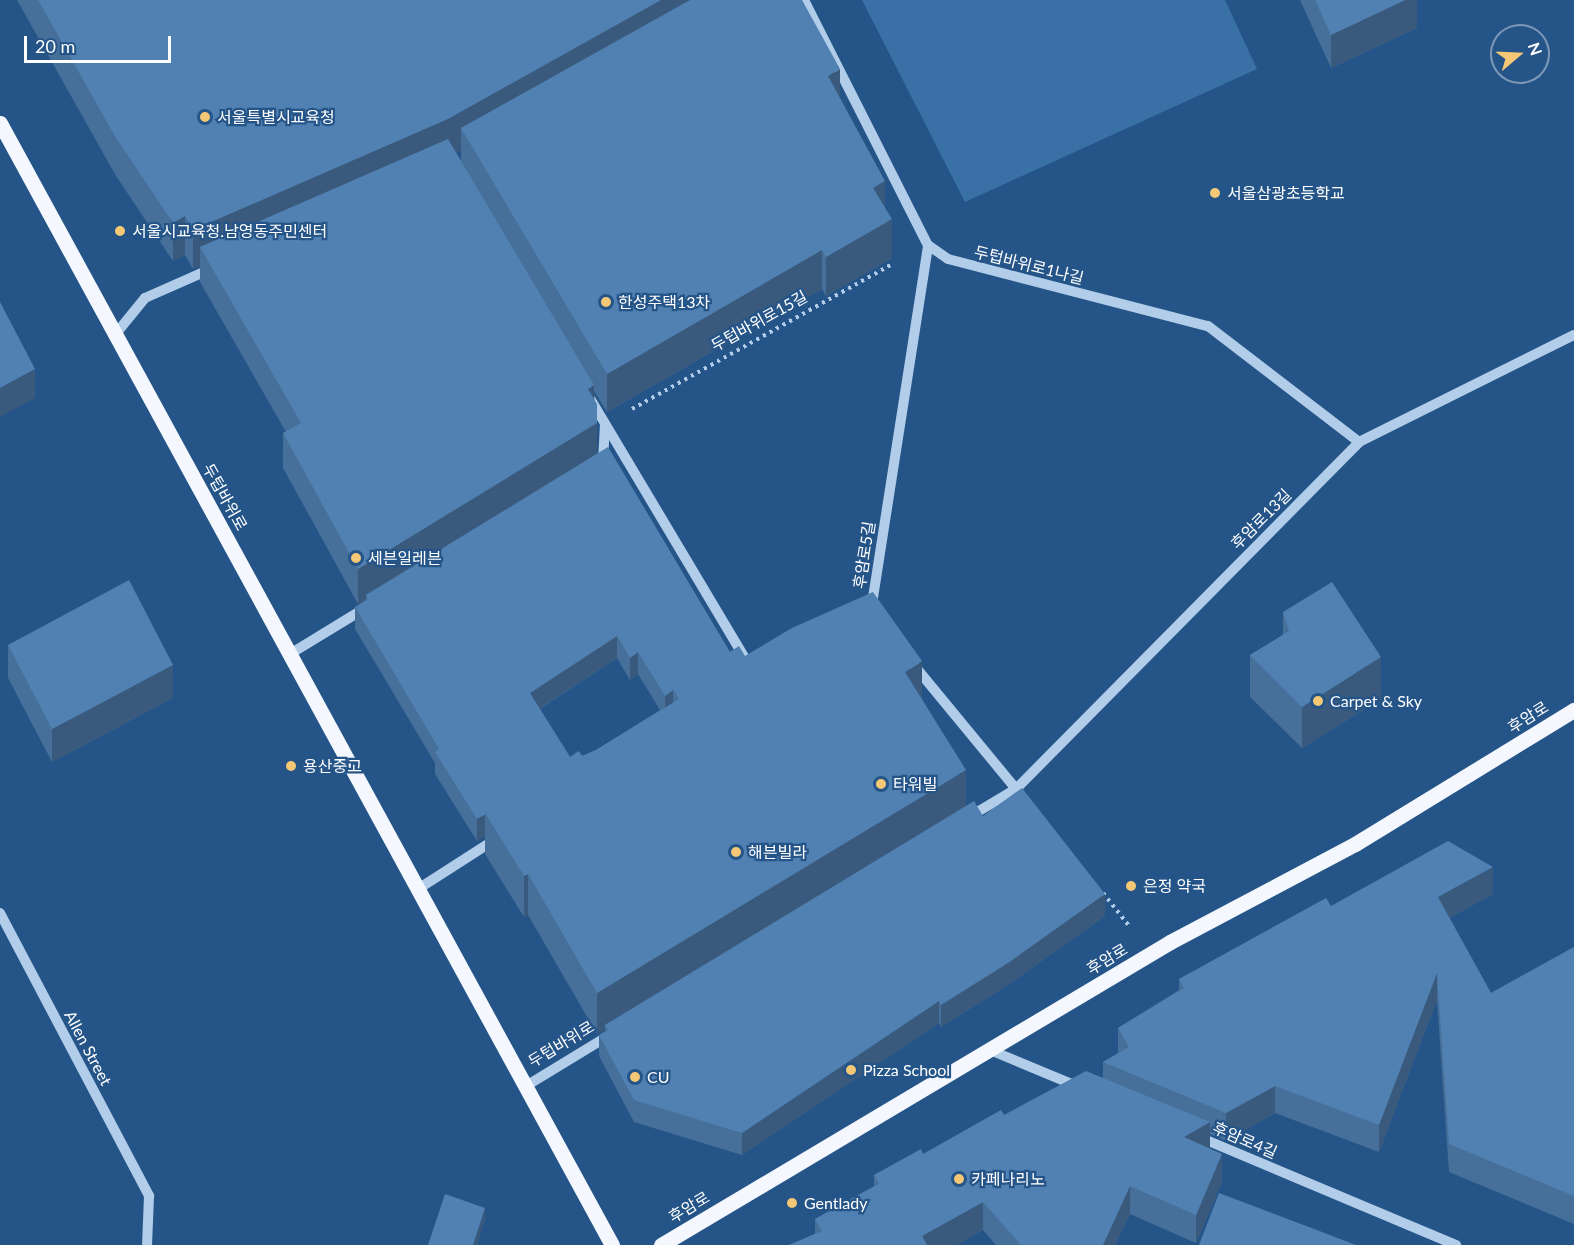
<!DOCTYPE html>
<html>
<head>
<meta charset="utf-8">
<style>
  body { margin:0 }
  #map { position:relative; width:1574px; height:1245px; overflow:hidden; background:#255588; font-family:Lato,"Noto Sans KR",sans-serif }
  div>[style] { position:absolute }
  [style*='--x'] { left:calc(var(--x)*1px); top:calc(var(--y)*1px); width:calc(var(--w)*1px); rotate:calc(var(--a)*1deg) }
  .green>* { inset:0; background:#3970a5 }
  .path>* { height:4px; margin-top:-2px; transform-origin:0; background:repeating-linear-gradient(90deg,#b1cde9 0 3px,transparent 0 7.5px) }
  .minor>* { height:10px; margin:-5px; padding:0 5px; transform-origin:5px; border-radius:5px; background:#b1cde9 }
  .major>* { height:15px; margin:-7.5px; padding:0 7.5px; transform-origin:7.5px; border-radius:7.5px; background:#f4f8fe }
  .wall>* { inset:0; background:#466f99 }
  .shaded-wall>* { inset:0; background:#395a7d }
  .building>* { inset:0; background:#5181b2 }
  .dots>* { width:16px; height:16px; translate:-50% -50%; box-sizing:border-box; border:3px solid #255588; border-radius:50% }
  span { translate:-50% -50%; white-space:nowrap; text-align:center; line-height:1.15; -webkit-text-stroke:4.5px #255588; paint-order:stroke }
  .poi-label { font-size:16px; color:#fff }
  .left { translate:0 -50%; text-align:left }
  .street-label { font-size:16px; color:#fff }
  .north { position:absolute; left:1490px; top:24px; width:60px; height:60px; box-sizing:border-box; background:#255588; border:2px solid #7c99b8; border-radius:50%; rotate:71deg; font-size:16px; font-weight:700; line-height:24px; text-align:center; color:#fff }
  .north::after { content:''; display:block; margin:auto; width:21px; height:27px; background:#f4c874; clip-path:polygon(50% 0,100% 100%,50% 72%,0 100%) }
  .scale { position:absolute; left:24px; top:36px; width:147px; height:27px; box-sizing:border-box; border:3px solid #fff; border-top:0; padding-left:8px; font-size:18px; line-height:21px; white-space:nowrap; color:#fff; -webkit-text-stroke:4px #255588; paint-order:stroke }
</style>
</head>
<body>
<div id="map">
  <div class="green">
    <div style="clip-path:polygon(862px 0,1225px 0,1257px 69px,965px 202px)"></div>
  </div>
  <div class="path">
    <div style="--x:632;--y:409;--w:299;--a:-29.1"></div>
    <div style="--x:1103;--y:893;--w:43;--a:51.5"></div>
  </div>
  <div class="minor">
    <div style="--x:804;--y:0;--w:275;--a:63.2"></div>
    <div style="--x:928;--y:245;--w:24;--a:35"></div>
    <div style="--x:948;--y:259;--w:268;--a:14.5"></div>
    <div style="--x:1208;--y:326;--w:190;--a:37.5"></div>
    <div style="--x:114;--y:336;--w:49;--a:-50.8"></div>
    <div style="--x:145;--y:298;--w:74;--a:-23.8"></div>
    <div style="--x:591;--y:400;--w:299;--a:59.2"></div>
    <div style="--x:603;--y:462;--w:38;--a:-87"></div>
    <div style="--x:872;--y:604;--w:363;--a:-81.1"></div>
    <div style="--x:290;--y:654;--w:90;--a:-31.4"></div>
    <div style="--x:913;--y:664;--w:162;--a:50.5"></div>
    <div style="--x:969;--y:817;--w:55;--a:-30.8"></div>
    <div style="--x:1016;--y:789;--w:488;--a:-45.3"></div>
    <div style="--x:1359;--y:442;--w:240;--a:-26.5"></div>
    <div style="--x:418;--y:889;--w:93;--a:-32.7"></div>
    <div style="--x:0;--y:913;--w:320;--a:62.2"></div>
    <div style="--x:149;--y:1196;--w:49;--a:92.3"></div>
    <div style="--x:990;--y:1050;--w:96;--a:22.6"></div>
    <div style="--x:526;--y:1086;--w:98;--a:-31.3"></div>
    <div style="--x:1199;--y:1137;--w:279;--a:22.8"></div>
  </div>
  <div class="major">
    <div style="--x:0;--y:123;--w:1278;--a:61.39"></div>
    <div style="--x:661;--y:1245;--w:592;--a:-30.76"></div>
    <div style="--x:1170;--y:942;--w:209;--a:-27.9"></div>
    <div style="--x:1355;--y:844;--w:257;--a:-31.5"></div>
  </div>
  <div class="wall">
    <div style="clip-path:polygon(evenodd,17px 0,802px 0,840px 98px,885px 207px,892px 258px,826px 296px,822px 289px,607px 412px,594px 391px,597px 453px,730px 652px,745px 656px,922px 699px,966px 806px,983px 816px,1105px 916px,1008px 985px,941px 1027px,939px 1023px,742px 1155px,634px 1122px,599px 1056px,599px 1035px,605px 1032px,605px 1030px,597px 1034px,528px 915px,524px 917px,485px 854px,485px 836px,477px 841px,435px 774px,435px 763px,355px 629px,355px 607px,366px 600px,366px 599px,358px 604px,283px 468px,283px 433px,286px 432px,200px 282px,200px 266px,193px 269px,185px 255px,173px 261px,116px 176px,17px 0,461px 150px,461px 161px,456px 153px,461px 150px,17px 0,617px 658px,630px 680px,638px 674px,660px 710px,596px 750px,582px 756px,570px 757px,540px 709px,617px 658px)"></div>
    <div style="clip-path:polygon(1300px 0,1417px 0,1417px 28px,1331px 68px)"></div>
    <div style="clip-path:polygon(1283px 612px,1381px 699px,1302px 748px,1250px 697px,1250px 655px,1283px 635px)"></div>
    <div style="clip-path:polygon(8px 645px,173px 698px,52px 762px,8px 678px)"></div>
    <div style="clip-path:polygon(1493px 894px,1449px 918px,1491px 993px,1574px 947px,1574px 1224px,1449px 1172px,1437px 1000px,1379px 1152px,1275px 1113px,1226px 1141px,1210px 1134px,1210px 1149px,1222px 1182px,1196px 1243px,1130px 1214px,1115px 1245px,996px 1245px,983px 1230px,956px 1245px,789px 1245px,815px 1234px,815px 1219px,874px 1186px,874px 1175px,923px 1154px,1004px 1115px,1103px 1078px,1103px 1062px,1118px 1053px,1118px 1028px,1179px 990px,1179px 979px,1331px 906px)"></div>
  </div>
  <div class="shaded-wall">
    <div style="clip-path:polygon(661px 0,730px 0,461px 128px,461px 150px,448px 157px,200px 247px,200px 266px,193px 269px,193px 230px)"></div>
    <div style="clip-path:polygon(1405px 0,1417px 0,1417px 28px,1331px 68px,1331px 35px)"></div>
    <div style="clip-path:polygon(840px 69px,840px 108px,828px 76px)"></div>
    <div style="clip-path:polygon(885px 181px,885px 219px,873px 188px)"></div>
    <div style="clip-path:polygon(185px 216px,185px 255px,173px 261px,173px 223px)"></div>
    <div style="clip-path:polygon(892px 219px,892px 258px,826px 296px,826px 257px)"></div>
    <div style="clip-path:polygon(822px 250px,822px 289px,607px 412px,607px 374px)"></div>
    <div style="clip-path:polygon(35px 369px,35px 398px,0 417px,0 388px)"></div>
    <div style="clip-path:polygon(594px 385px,594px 420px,588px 389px)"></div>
    <div style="clip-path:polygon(597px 404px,597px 458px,366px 595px,366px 599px,358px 604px,358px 569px)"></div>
    <div style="clip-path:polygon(617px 636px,617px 658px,530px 715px,530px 693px)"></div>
    <div style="clip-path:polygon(638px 652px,638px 674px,630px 680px,630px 658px)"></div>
    <div style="clip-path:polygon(1381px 657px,1381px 699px,1302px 748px,1302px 707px)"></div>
    <div style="clip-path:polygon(922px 661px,922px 702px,905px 672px)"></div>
    <div style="clip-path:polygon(173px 665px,173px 698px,52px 762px,52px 729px)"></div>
    <div style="clip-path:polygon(673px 690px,673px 712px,665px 718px,665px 696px)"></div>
    <div style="clip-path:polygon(966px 770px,966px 811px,605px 1025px,605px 1030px,597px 1034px,597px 993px)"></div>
    <div style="clip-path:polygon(485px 814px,485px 836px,477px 841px,477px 819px)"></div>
    <div style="clip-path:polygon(1493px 867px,1493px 894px,1438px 924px,1438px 897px)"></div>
    <div style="clip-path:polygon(528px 874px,528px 915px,524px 917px,524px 876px)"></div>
    <div style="clip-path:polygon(1105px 894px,1105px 916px,1008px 985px,941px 1027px,941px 1005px)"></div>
    <div style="clip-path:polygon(1437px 973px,1437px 1000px,1379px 1152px,1379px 1125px)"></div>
    <div style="clip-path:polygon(939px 1001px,939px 1023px,742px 1155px,742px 1133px)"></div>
    <div style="clip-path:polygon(1275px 1086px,1275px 1113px,1226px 1141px,1226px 1113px)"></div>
    <div style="clip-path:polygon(1210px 1122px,1210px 1150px,1184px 1137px)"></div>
    <div style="clip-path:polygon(1222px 1154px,1222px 1182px,1196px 1243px,1196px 1215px)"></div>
    <div style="clip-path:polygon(1130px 1186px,1130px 1214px,1115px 1245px,1103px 1245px)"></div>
    <div style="clip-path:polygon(983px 1202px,983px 1230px,956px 1245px,922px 1245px,922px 1236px)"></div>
    <div style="clip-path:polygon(485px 1208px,485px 1220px,477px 1245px,473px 1245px)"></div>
  </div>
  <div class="building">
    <div style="clip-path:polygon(38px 0,661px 0,448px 119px,193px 230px,185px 216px,173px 223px,116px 138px)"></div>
    <div style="clip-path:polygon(690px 0,802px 0,840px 69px,828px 76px,885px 181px,873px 188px,892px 219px,826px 257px,822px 250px,607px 374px,461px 128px)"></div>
    <div style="clip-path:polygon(1315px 0,1405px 0,1331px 35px)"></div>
    <div style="clip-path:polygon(448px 139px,594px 385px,588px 389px,597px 404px,597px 423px,358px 569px,283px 433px,301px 423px,200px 247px)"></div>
    <div style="clip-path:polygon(0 302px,35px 369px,0 388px)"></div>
    <div style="clip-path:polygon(608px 447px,730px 652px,673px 689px,673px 690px,665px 696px,638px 652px,630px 658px,617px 636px,530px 693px,570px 757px,485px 813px,486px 814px,477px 819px,435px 752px,439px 749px,355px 607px,368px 599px,366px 595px)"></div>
    <div style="clip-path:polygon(129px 580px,173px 665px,52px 729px,8px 645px)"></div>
    <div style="clip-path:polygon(1332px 582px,1381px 657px,1302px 707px,1250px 655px,1289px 631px,1283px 612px)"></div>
    <div style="clip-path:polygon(873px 592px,922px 661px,905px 672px,966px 770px,597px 993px,528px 874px,524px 876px,485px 813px,579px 751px,582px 756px,596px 750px,679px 699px,673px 689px,739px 646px,745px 656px,792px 628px)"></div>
    <div style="clip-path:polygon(1022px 788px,1105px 894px,1008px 963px,941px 1005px,939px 1001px,742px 1133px,634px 1100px,599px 1035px,608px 1030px,605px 1025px,974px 801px,983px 816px)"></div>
    <div style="clip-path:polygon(1448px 841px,1493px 867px,1438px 897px,1491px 993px,1574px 947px,1574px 1196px,1449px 1144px,1437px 973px,1379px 1125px,1275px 1086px,1226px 1113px,1103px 1062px,1129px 1047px,1118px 1028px,1184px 988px,1179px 979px,1326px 898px,1331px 906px)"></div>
    <div style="clip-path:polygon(1086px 1071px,1210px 1122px,1184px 1137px,1222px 1154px,1196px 1215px,1130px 1186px,1103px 1245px,1021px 1245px,983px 1202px,922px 1236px,927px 1245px,789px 1245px,822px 1231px,815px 1219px,879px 1184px,874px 1175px,921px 1149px,923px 1154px,1001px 1110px,1004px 1115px)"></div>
    <div style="clip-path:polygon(1219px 1193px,1356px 1245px,1199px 1245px)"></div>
    <div style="clip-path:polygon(445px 1194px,485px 1208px,473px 1245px,428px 1245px)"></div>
  </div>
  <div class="dots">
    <div style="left:205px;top:117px;background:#f4c874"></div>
    <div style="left:1215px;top:193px;background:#f4c874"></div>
    <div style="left:120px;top:231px;background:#f4c874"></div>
    <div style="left:606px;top:302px;background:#f4c874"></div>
    <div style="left:356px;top:558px;background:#f4c874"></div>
    <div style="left:1318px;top:701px;background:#f4c874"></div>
    <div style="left:291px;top:766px;background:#f4c874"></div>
    <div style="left:881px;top:784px;background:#f4c874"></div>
    <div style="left:736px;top:852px;background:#f4c874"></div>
    <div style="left:1131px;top:886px;background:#f4c874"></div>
    <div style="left:851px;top:1070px;background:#f4c874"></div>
    <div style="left:635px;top:1077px;background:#f4c874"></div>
    <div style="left:959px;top:1179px;background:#f4c874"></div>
    <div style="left:792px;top:1203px;background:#f4c874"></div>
  </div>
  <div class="poi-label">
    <span class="left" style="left:217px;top:117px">서울특별시교육청</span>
    <span class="left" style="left:1227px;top:193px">서울삼광초등학교</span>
    <span class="left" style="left:132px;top:231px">서울시교육청.남영동주민센터</span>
    <span class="left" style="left:618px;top:302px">한성주택13차</span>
    <span class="left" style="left:368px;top:558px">세븐일레븐</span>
    <span class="left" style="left:1330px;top:701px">Carpet &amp; Sky</span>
    <span class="left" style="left:303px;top:766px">용산중고</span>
    <span class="left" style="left:893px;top:784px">타워빌</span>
    <span class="left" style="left:748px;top:852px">해븐빌라</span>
    <span class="left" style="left:1143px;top:886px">은정 약국</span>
    <span class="left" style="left:863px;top:1070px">Pizza School</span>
    <span class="left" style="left:647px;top:1077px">CU</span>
    <span class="left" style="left:971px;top:1179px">카페나리노</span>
    <span class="left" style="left:804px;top:1203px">Gentlady</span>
  </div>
  <div class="street-label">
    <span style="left:1029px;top:265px;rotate:14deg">두텁바위로1나길</span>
    <span style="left:759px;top:321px;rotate:-29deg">두텁바위로15길</span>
    <span style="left:225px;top:497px;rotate:61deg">두텁바위로</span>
    <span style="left:1261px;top:519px;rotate:-45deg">후암로13길</span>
    <span style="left:864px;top:555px;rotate:-81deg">후암로5길</span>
    <span style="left:1528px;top:717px;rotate:-32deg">후암로</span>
    <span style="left:1107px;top:959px;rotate:-31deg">후암로</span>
    <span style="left:561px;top:1044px;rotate:-31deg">두텁바위로</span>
    <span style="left:88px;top:1048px;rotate:62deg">Allen Street</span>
    <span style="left:1245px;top:1140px;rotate:23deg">후암로4길</span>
    <span style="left:689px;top:1207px;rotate:-31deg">후암로</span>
  </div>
  <div class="north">N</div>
  <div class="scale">20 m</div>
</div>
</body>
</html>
